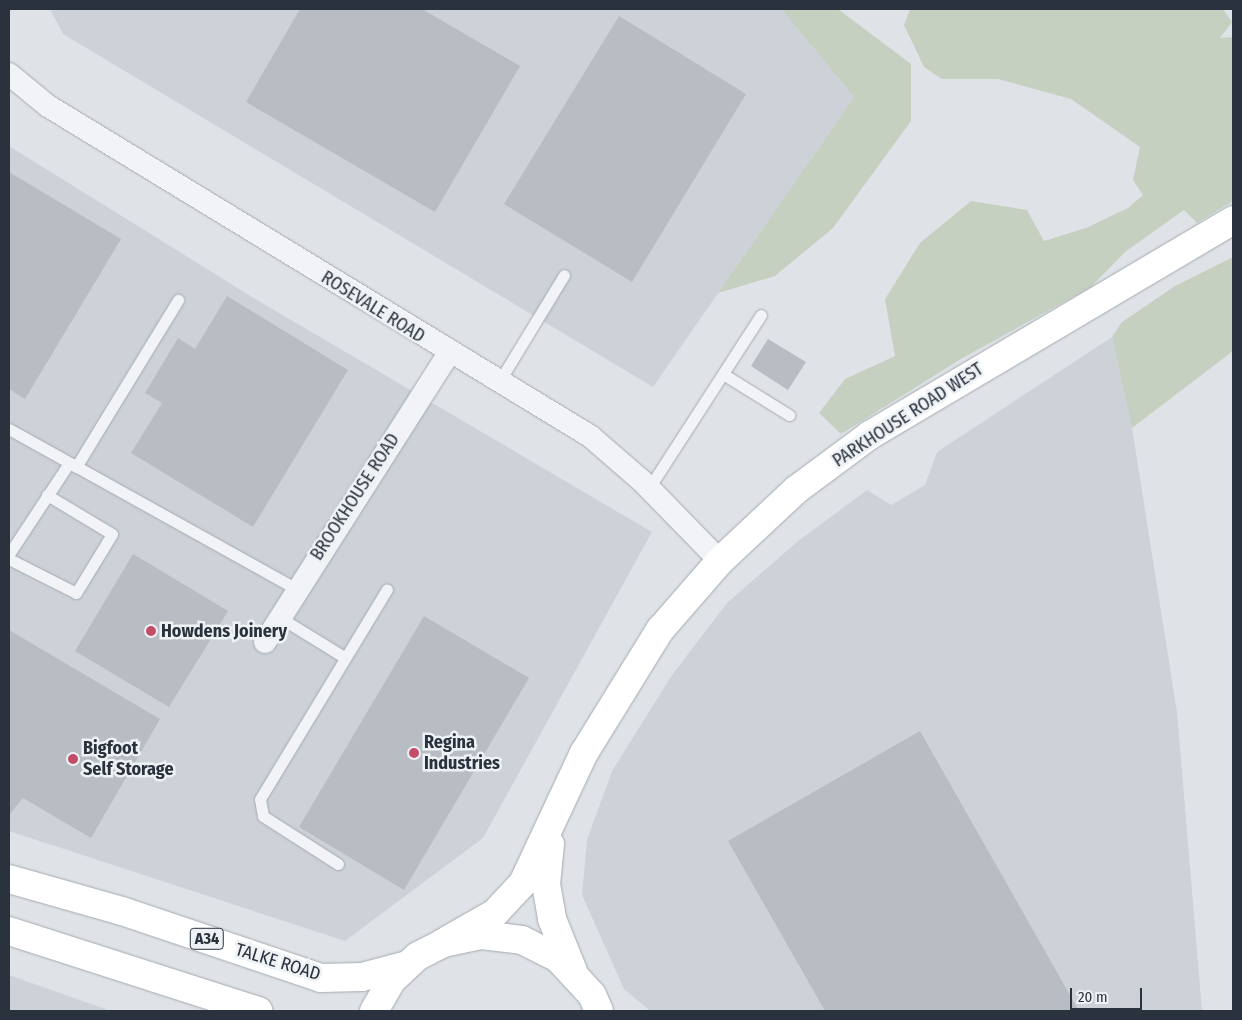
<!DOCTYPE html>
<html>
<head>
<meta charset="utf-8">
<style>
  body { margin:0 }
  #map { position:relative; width:1242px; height:1020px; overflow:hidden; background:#dfe3e7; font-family:"Fira Sans Condensed",sans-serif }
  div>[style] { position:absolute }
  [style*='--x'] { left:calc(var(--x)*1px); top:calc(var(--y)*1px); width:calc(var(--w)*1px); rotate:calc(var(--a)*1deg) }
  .built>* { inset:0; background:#cdd2d9 }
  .green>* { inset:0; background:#c6d0c1 }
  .building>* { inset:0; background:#b7bdc3 }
  .roads { filter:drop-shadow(0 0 1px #a5aab1) drop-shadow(0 0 1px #a5aab1) }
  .lane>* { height:11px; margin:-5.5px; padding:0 5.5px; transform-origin:5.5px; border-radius:5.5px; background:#f1f3f6 }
  .street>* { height:22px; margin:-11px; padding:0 11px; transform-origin:11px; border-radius:11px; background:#f1f3f6 }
  .secondary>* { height:28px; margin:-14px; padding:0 14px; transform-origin:14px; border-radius:14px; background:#fff }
  .highway>* { height:28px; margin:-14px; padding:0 14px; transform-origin:14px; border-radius:14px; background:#fff }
  .dots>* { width:14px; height:14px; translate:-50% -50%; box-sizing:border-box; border:2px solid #eef2f5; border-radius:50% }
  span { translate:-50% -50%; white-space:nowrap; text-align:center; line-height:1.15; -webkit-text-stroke:5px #eef2f5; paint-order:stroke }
  .shield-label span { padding:1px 4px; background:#eef2f5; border:1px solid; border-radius:4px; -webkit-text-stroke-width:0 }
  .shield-label { font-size:16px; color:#29323d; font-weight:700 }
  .street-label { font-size:18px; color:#29323d }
  .poi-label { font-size:18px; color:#29323d; font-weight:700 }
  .left { translate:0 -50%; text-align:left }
  .frame { position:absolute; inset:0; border:10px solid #29323d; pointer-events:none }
  .scale { position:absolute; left:1070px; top:988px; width:72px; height:22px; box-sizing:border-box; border:2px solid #29323d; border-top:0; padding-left:6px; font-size:15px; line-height:18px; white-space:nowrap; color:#29323d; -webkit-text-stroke:4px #eef2f5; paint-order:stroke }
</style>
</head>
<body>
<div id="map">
  <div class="built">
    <div style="clip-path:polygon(50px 9px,781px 9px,854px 97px,653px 387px,63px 34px)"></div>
    <div style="clip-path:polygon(9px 146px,257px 300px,652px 532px,483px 838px,345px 941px,9px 831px)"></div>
    <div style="clip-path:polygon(1112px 337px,1132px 428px,1177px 712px,1202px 1011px,650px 1011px,624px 989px,582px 895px,587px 840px,612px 771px,672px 675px,727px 603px,797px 542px,867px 490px,891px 505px,925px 485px,937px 452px)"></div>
    <div style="clip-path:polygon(9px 975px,111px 1011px,9px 1011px)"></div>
  </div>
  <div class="green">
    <div style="clip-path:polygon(781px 9px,838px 9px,911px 64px,911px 121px,833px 228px,775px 276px,718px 293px,854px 97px)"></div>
    <div style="clip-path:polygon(910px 9px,1223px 9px,1232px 22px,1220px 38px,1233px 37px,1233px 201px,1197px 223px,1184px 210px,1125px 252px,1091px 287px,961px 359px,841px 434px,819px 413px,845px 379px,895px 356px,885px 299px,920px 243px,971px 201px,1027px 210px,1044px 241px,1086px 228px,1128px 208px,1143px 195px,1133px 180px,1140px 147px,1071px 99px,998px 79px,942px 79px,924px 67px,904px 25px)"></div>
    <div style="clip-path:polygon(1233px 257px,1233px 351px,1132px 428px,1112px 337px,1122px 322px,1175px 286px)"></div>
  </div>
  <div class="building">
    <div style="clip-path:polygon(300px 9px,422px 9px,520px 66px,435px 212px,246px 102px)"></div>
    <div style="clip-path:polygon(619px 16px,746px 94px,632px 282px,504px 204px)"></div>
    <div style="clip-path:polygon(9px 172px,121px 239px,25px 399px,9px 389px)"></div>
    <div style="clip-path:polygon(227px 296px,348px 370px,253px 527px,131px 453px,162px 403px,145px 393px,178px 338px,195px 349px)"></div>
    <div style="clip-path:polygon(768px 339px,806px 362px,788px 390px,751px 366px)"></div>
    <div style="clip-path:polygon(133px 554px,228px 611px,169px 707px,75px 651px)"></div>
    <div style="clip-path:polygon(424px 616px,529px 678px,404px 890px,299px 827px)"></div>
    <div style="clip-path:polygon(9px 630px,160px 719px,91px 838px,23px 798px,9px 815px)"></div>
    <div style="clip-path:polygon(920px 731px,1079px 1011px,825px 1011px,728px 841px)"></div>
  </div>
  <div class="roads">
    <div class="lane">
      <div style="--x:723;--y:374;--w:78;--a:31.8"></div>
      <div style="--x:499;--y:382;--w:125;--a:-58.7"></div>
      <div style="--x:9;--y:429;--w:329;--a:29.1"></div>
      <div style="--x:76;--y:467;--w:196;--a:-58.6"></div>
      <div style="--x:649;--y:488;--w:206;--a:-57.1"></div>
      <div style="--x:9;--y:554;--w:109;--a:-56.6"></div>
      <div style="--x:9;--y:559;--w:75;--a:26.9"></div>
      <div style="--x:76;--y:593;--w:69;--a:-58.6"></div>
      <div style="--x:112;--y:534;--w:76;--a:-149"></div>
      <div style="--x:279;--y:617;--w:76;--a:31.6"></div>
      <div style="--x:338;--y:864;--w:89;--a:-147.4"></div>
      <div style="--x:263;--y:816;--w:17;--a:-100"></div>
      <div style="--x:260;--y:799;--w:245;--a:-58.8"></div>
    </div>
    <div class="street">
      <div style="--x:9;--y:74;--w:50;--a:39.4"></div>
      <div style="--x:48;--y:106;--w:635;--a:31.34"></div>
      <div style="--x:590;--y:436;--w:69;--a:40.9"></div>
      <div style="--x:642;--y:481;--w:112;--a:45.7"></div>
      <div style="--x:265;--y:642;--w:343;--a:-57.5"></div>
    </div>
    <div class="secondary">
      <div style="--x:550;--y:844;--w:40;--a:95.7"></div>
      <div style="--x:546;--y:884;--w:36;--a:80"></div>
      <div style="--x:552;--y:919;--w:56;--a:68"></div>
      <div style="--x:448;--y:940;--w:54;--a:-29.9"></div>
      <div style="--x:495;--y:913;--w:41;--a:-47"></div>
      <div style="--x:523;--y:883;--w:144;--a:-64.9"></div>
      <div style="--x:584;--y:753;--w:145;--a:-58.3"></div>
      <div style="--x:660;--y:630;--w:91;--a:-49"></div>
      <div style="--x:720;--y:561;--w:104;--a:-43.1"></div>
      <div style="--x:796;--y:490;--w:92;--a:-36.6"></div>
      <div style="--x:870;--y:435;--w:422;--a:-30.6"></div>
    </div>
    <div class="highway">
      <div style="--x:9;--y:879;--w:117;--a:15.8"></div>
      <div style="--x:122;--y:911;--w:210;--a:18.6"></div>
      <div style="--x:321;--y:978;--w:41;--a:-1.4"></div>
      <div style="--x:362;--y:977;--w:47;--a:-14.9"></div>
      <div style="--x:9;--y:931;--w:262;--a:17.8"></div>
      <div style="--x:374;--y:1011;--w:36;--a:-60"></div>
      <div style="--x:392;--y:980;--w:35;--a:-43"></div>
      <div style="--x:418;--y:956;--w:28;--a:-27"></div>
      <div style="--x:443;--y:943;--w:40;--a:-12"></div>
      <div style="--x:482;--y:935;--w:40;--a:7.1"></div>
      <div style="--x:522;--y:940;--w:40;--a:26.6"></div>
      <div style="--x:558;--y:958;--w:50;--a:47.4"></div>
      <div style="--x:592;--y:995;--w:17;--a:66"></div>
    </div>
  </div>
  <div class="dots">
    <div style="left:151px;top:631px;background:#c34d69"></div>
    <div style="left:414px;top:753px;background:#c34d69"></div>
    <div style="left:73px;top:759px;background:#c34d69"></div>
  </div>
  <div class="shield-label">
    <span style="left:207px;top:939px">A34</span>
  </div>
  <div class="street-label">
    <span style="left:373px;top:307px;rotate:32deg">ROSEVALE ROAD</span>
    <span style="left:908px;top:415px;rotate:-33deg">PARKHOUSE ROAD WEST</span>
    <span style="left:355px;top:497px;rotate:-57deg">BROOKHOUSE ROAD</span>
    <span style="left:278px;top:962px;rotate:17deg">TALKE ROAD</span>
  </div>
  <div class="poi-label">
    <span class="left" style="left:161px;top:631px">Howdens Joinery</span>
    <span class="left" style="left:424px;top:753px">Regina<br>Industries</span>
    <span class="left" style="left:83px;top:759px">Bigfoot<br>Self Storage</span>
  </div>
  <div class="frame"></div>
  <div class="scale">20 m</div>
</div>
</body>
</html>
